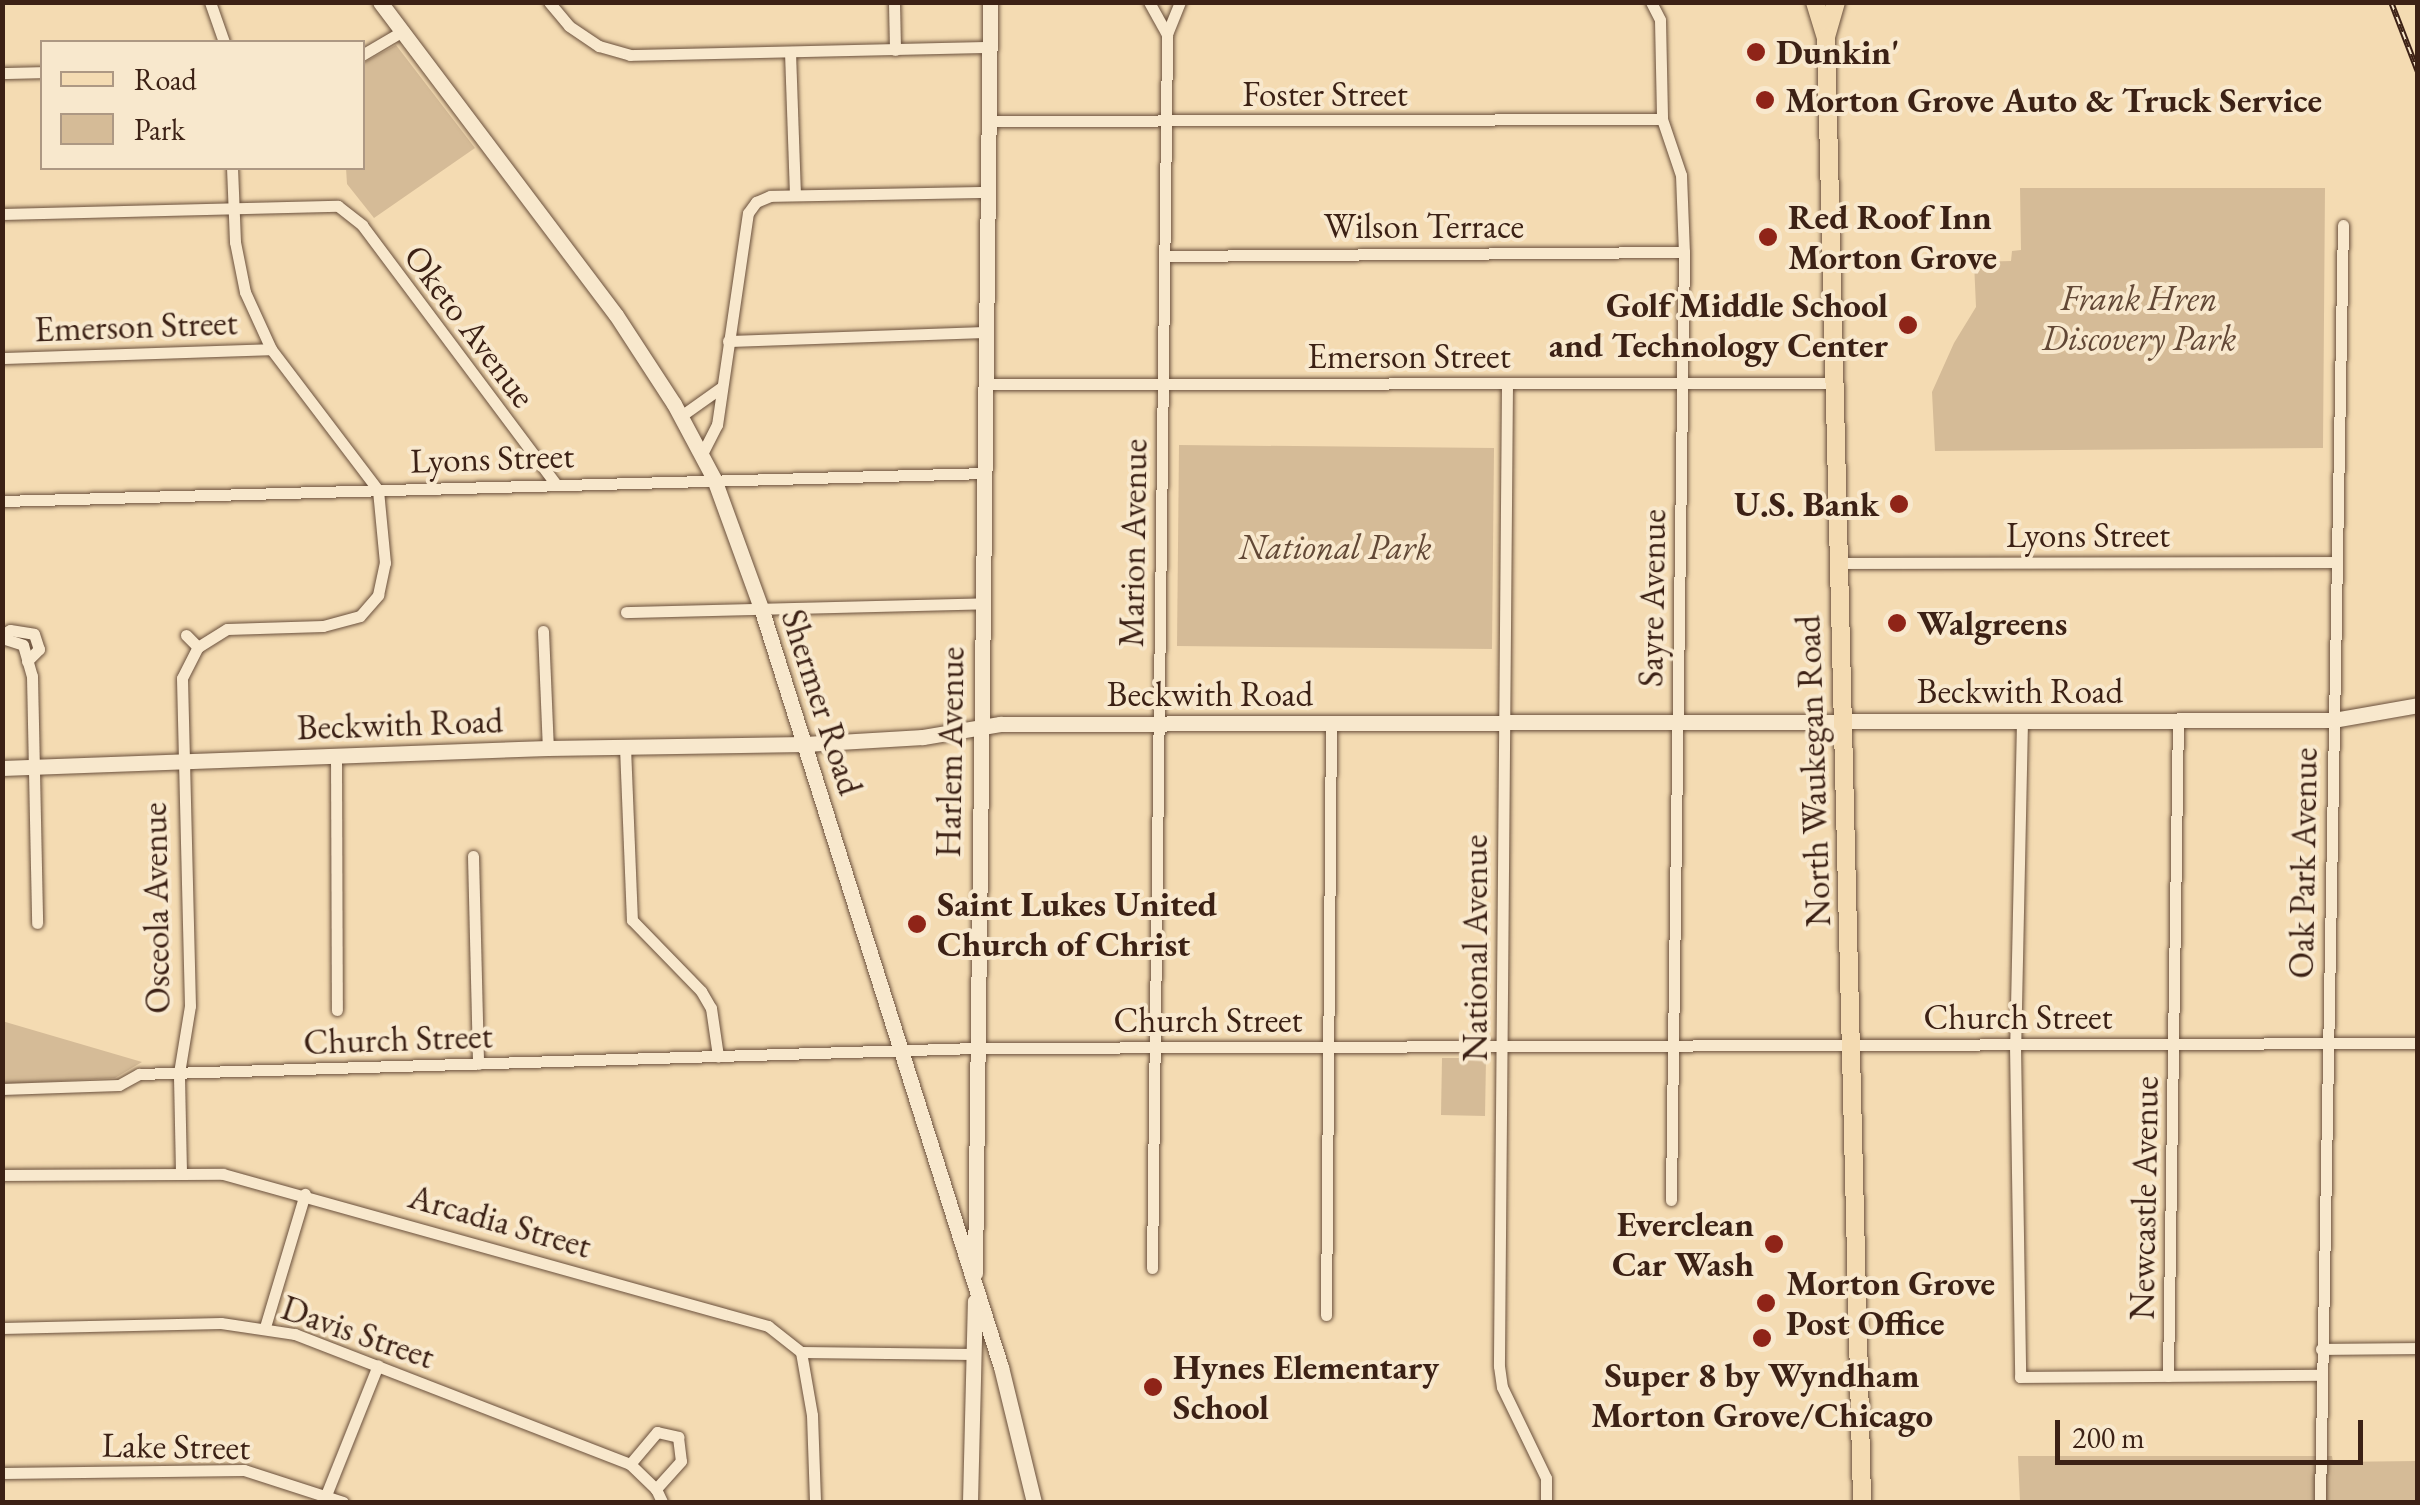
<!DOCTYPE html>
<html>
<head>
<meta charset="utf-8">
<style>
  body { margin:0 }
  #map { position:relative; width:2420px; height:1505px; overflow:hidden; background:#f4dbb2; font-family:"EB Garamond",serif }
  div>[style] { position:absolute }
  [style*='--x'] { left:calc(var(--x)*1px); top:calc(var(--y)*1px); width:calc(var(--w)*1px); rotate:calc(var(--a)*1deg) }
  .green>* { inset:0; background:#d5bb97 }
  .roads { filter:drop-shadow(0 0 2px #6a503c) drop-shadow(0 0 2px #6a503c) }
  .street>* { height:11px; margin:-5.5px; padding:0 5.5px; transform-origin:5.5px; border-radius:5.5px; background:#f8e8cd }
  .secondary>* { height:15px; margin:-7.5px; padding:0 7.5px; transform-origin:7.5px; border-radius:7.5px; background:#f8e8cd }
  .primary>* { height:18px; margin:-9px; padding:0 9px; transform-origin:9px; border-radius:9px; background:#f4dbb2 }
  .rail>* { height:6px; margin-top:-3px; transform-origin:0; background:repeating-linear-gradient(90deg,#f8e8cd 0 8px,#3c2115 0 16px); box-sizing:border-box; border-block:2px solid #3c2115 }
  .dots>* { width:28px; height:28px; translate:-50% -50%; box-sizing:border-box; border:5px solid #f8e8cd; border-radius:50% }
  span { translate:-50% -50%; white-space:nowrap; text-align:center; line-height:1.15; -webkit-text-stroke:8px #f8e8cd; paint-order:stroke }
  .poi-label { font-size:35px; color:#3c2115; font-weight:700 }
  .left { translate:0 -50%; text-align:left }
  .right { translate:-100% -50%; text-align:right }
  .street-label { font-size:35px; color:#3c2115 }
  .park-label { font-size:35px; color:#624836; font-style:italic }
  .frame { position:absolute; inset:0; border:5px solid #3c2115; pointer-events:none }
  .legend { position:absolute; left:40px; top:40px; width:325px; height:130px; box-sizing:border-box; background:#f8e8cd; border:2px solid #ad9883; margin:0; padding:12px 18px; list-style:none; font-size:30px; color:#3c2115 }
  .legend li { display:flex; align-items:center; gap:20px; height:50px }
  .legend b { width:50px; border:2px solid #ad9883 }
  .scale { position:absolute; left:2055px; top:1420px; width:308px; height:45px; box-sizing:border-box; border:5px solid #3c2115; border-top:0; padding-left:12px; font-size:30px; line-height:35px; white-space:nowrap; color:#3c2115; -webkit-text-stroke:8px #f8e8cd; paint-order:stroke }
</style>
</head>
<body>
<div id="map">
  <div class="green">
    <div style="clip-path:polygon(396px 45px,475px 148px,374px 218px,347px 184px,346px 168px,362px 168px,363px 63px)"></div>
    <div style="clip-path:polygon(2020px 188px,2325px 188px,2323px 448px,1935px 451px,1932px 392px,1954px 343px,1976px 307px,1974px 262px,2011px 261px,2012px 251px,2021px 250px)"></div>
    <div style="clip-path:polygon(1179px 445px,1494px 448px,1492px 649px,1177px 646px)"></div>
    <div style="clip-path:polygon(2px 1021px,142px 1062px,115px 1078px,3px 1084px)"></div>
    <div style="clip-path:polygon(1442px 1058px,1486px 1058px,1485px 1116px,1441px 1115px)"></div>
    <div style="clip-path:polygon(2018px 1456px,2332px 1456px,2333px 1462px,2417px 1461px,2417px 1502px,2020px 1502px)"></div>
  </div>
  <div class="roads">
    <div class="street">
      <div style="--x:210;--y:2;--w:42;--a:70.7"></div>
      <div style="--x:549;--y:2;--w:31;--a:50"></div>
      <div style="--x:569;--y:26;--w:36;--a:34"></div>
      <div style="--x:599;--y:46;--w:32;--a:16"></div>
      <div style="--x:630;--y:55;--w:360;--a:-1.3"></div>
      <div style="--x:894;--y:2;--w:48;--a:88.8"></div>
      <div style="--x:1149;--y:2;--w:37;--a:61"></div>
      <div style="--x:1651;--y:2;--w:20;--a:63"></div>
      <div style="--x:1660;--y:20;--w:99;--a:88.8"></div>
      <div style="--x:1662;--y:119;--w:59;--a:71.3"></div>
      <div style="--x:1681;--y:175;--w:77;--a:87.8"></div>
      <div style="--x:1684;--y:252;--w:948;--a:90.79"></div>
      <div style="--x:790;--y:52;--w:143;--a:88"></div>
      <div style="--x:362;--y:55;--w:45;--a:-30.5"></div>
      <div style="--x:2;--y:73;--w:40;--a:-1.4"></div>
      <div style="--x:989;--y:121;--w:673;--a:-0.17"></div>
      <div style="--x:2;--y:214;--w:336;--a:-1.4"></div>
      <div style="--x:338;--y:206;--w:31;--a:38"></div>
      <div style="--x:362;--y:225;--w:322;--a:53.2"></div>
      <div style="--x:1164;--y:256;--w:520;--a:-0.44"></div>
      <div style="--x:728;--y:341;--w:258;--a:-2"></div>
      <div style="--x:2;--y:358;--w:269;--a:-1.9"></div>
      <div style="--x:985;--y:384;--w:849;--a:-0.07"></div>
      <div style="--x:1507;--y:384;--w:982;--a:90.47"></div>
      <div style="--x:1499;--y:1366;--w:21;--a:82"></div>
      <div style="--x:1502;--y:1387;--w:101;--a:64.2"></div>
      <div style="--x:1546;--y:1478;--w:24;--a:90"></div>
      <div style="--x:681;--y:416;--w:50;--a:-35.3"></div>
      <div style="--x:702;--y:454;--w:33;--a:-63"></div>
      <div style="--x:717;--y:425;--w:214;--a:-81.7"></div>
      <div style="--x:748;--y:213;--w:14;--a:-54"></div>
      <div style="--x:756;--y:202;--w:15;--a:-23"></div>
      <div style="--x:770;--y:196;--w:218;--a:-1.1"></div>
      <div style="--x:2;--y:501;--w:982;--a:-1.63"></div>
      <div style="--x:1839;--y:563;--w:498;--a:-0.1"></div>
      <div style="--x:626;--y:612;--w:356;--a:-1.4"></div>
      <div style="--x:543;--y:631;--w:117;--a:87.6"></div>
      <div style="--x:2;--y:635;--w:9;--a:-32"></div>
      <div style="--x:10;--y:630;--w:24;--a:9"></div>
      <div style="--x:34;--y:634;--w:16;--a:72"></div>
      <div style="--x:39;--y:649;--w:17;--a:135"></div>
      <div style="--x:186;--y:635;--w:17;--a:45"></div>
      <div style="--x:2;--y:638;--w:22;--a:18"></div>
      <div style="--x:23;--y:645;--w:32;--a:74"></div>
      <div style="--x:32;--y:676;--w:247;--a:88.8"></div>
      <div style="--x:2022;--y:721;--w:324;--a:91.2"></div>
      <div style="--x:2015;--y:1045;--w:332;--a:89.1"></div>
      <div style="--x:2020;--y:1377;--w:300;--a:-0.4"></div>
      <div style="--x:625;--y:747;--w:173;--a:87.7"></div>
      <div style="--x:632;--y:920;--w:99;--a:45.8"></div>
      <div style="--x:701;--y:991;--w:20;--a:60"></div>
      <div style="--x:711;--y:1008;--w:49;--a:81.7"></div>
      <div style="--x:336;--y:756;--w:254;--a:89.8"></div>
      <div style="--x:473;--y:856;--w:208;--a:88.6"></div>
      <div style="--x:2;--y:1089;--w:117;--a:-2"></div>
      <div style="--x:119;--y:1085;--w:23;--a:-29"></div>
      <div style="--x:139;--y:1074;--w:838;--a:-1.78"></div>
      <div style="--x:977;--y:1048;--w:1441;--a:-0.2"></div>
      <div style="--x:181;--y:1172;--w:99;--a:-91.2"></div>
      <div style="--x:179;--y:1073;--w:68;--a:-80.7"></div>
      <div style="--x:190;--y:1006;--w:328;--a:-91.4"></div>
      <div style="--x:182;--y:678;--w:35;--a:-63"></div>
      <div style="--x:198;--y:647;--w:34;--a:-32"></div>
      <div style="--x:227;--y:629;--w:96;--a:-1.8"></div>
      <div style="--x:323;--y:626;--w:38;--a:-15"></div>
      <div style="--x:360;--y:616;--w:28;--a:-49"></div>
      <div style="--x:378;--y:595;--w:33;--a:-78"></div>
      <div style="--x:385;--y:563;--w:73;--a:-95.5"></div>
      <div style="--x:378;--y:490;--w:177;--a:-127.2"></div>
      <div style="--x:271;--y:349;--w:63;--a:-114.5"></div>
      <div style="--x:245;--y:292;--w:51;--a:-101.3"></div>
      <div style="--x:235;--y:242;--w:74;--a:-92.3"></div>
      <div style="--x:2;--y:1175;--w:221;--a:-0.3"></div>
      <div style="--x:223;--y:1174;--w:566;--a:15.58"></div>
      <div style="--x:768;--y:1326;--w:42;--a:38.2"></div>
      <div style="--x:801;--y:1352;--w:172;--a:0.7"></div>
      <div style="--x:1152;--y:1268;--w:1234;--a:-89.3"></div>
      <div style="--x:1167;--y:34;--w:35;--a:-68"></div>
      <div style="--x:1326;--y:1315;--w:592;--a:-89.52"></div>
      <div style="--x:265;--y:1327;--w:139;--a:-73.3"></div>
      <div style="--x:2;--y:1328;--w:219;--a:-1.3"></div>
      <div style="--x:221;--y:1323;--w:75;--a:8.5"></div>
      <div style="--x:295;--y:1334;--w:359;--a:21.2"></div>
      <div style="--x:630;--y:1464;--w:36;--a:44"></div>
      <div style="--x:656;--y:1489;--w:14;--a:65"></div>
      <div style="--x:2321;--y:1349;--w:97;--a:-0.6"></div>
      <div style="--x:801;--y:1352;--w:64;--a:80.1"></div>
      <div style="--x:812;--y:1415;--w:87;--a:88"></div>
      <div style="--x:2168;--y:1376;--w:656;--a:-89.13"></div>
      <div style="--x:630;--y:1464;--w:42;--a:-49.8"></div>
      <div style="--x:657;--y:1432;--w:22;--a:13"></div>
      <div style="--x:678;--y:1437;--w:24;--a:83"></div>
      <div style="--x:681;--y:1461;--w:38;--a:132"></div>
      <div style="--x:2;--y:1473;--w:242;--a:-0.7"></div>
      <div style="--x:244;--y:1470;--w:104;--a:17.9"></div>
      <div style="--x:324;--y:1500;--w:145;--a:-68.2"></div>
      <div style="--x:2320;--y:1502;--w:1277;--a:-88.97"></div>
    </div>
    <div class="secondary">
      <div style="--x:380;--y:2;--w:392;--a:53"></div>
      <div style="--x:616;--y:315;--w:106;--a:56.9"></div>
      <div style="--x:674;--y:404;--w:85;--a:61.9"></div>
      <div style="--x:714;--y:479;--w:140;--a:70"></div>
      <div style="--x:762;--y:611;--w:793;--a:72.46"></div>
      <div style="--x:1001;--y:1367;--w:139;--a:76.3"></div>
      <div style="--x:2;--y:768;--w:546;--a:-2.1"></div>
      <div style="--x:548;--y:748;--w:257;--a:-0.9"></div>
      <div style="--x:805;--y:744;--w:118;--a:-3.4"></div>
      <div style="--x:923;--y:737;--w:78;--a:-9.6"></div>
      <div style="--x:1000;--y:724;--w:1333;--a:-0.17"></div>
      <div style="--x:2333;--y:720;--w:86;--a:-10"></div>
      <div style="--x:975;--y:1273;--w:1271;--a:-89.32"></div>
      <div style="--x:970;--y:1502;--w:201;--a:-88.6"></div>
    </div>
    <div class="primary">
      <div style="--x:1815;--y:2;--w:37;--a:73"></div>
      <div style="--x:1836;--y:2;--w:36;--a:106"></div>
      <div style="--x:1826;--y:37;--w:1465;--a:88.59"></div>
    </div>
  </div>
  <div class="rail">
    <div style="--x:2391;--y:2;--w:75;--a:68.9"></div>
  </div>
  <div class="dots">
    <div style="left:1756px;top:52px;background:#8f2418"></div>
    <div style="left:1765px;top:100px;background:#8f2418"></div>
    <div style="left:1768px;top:237px;background:#8f2418"></div>
    <div style="left:1908px;top:325px;background:#8f2418"></div>
    <div style="left:1899px;top:504px;background:#8f2418"></div>
    <div style="left:1897px;top:623px;background:#8f2418"></div>
    <div style="left:917px;top:924px;background:#8f2418"></div>
    <div style="left:1774px;top:1244px;background:#8f2418"></div>
    <div style="left:1766px;top:1303px;background:#8f2418"></div>
    <div style="left:1762px;top:1338px;background:#8f2418"></div>
    <div style="left:1153px;top:1387px;background:#8f2418"></div>
  </div>
  <div class="poi-label">
    <span class="left" style="left:1776px;top:52px">Dunkin'</span>
    <span class="left" style="left:1785px;top:100px">Morton Grove Auto &amp; Truck Service</span>
    <span class="left" style="left:1788px;top:237px">Red Roof Inn<br>Morton Grove</span>
    <span class="right" style="left:1888px;top:325px">Golf Middle School<br>and Technology Center</span>
    <span class="right" style="left:1879px;top:504px">U.S. Bank</span>
    <span class="left" style="left:1917px;top:623px">Walgreens</span>
    <span class="left" style="left:937px;top:924px">Saint Lukes United<br>Church of Christ</span>
    <span class="right" style="left:1754px;top:1244px">Everclean<br>Car Wash</span>
    <span class="left" style="left:1786px;top:1303px">Morton Grove<br>Post Office</span>
    <span class="left" style="left:1173px;top:1387px">Hynes Elementary<br>School</span>
    <span style="left:1762px;top:1395px">Super 8 by Wyndham<br>Morton Grove/Chicago</span>
  </div>
  <div class="street-label">
    <span style="left:1325px;top:94px">Foster Street</span>
    <span style="left:1424px;top:226px">Wilson Terrace</span>
    <span style="left:136px;top:326px;rotate:-2deg">Emerson Street</span>
    <span style="left:470px;top:326px;rotate:53deg">Oketo Avenue</span>
    <span style="left:1409px;top:356px">Emerson Street</span>
    <span style="left:492px;top:458px;rotate:-2deg">Lyons Street</span>
    <span style="left:2088px;top:535px">Lyons Street</span>
    <span style="left:1133px;top:543px;rotate:-89deg">Marion Avenue</span>
    <span style="left:1652px;top:598px;rotate:-89deg">Sayre Avenue</span>
    <span style="left:2020px;top:691px">Beckwith Road</span>
    <span style="left:1210px;top:694px">Beckwith Road</span>
    <span style="left:822px;top:702px;rotate:72deg">Shermer Road</span>
    <span style="left:400px;top:724px;rotate:-2deg">Beckwith Road</span>
    <span style="left:950px;top:752px;rotate:-89deg">Harlem Avenue</span>
    <span style="left:1813px;top:771px;rotate:-92deg">North Waukegan Road</span>
    <span style="left:2303px;top:863px;rotate:-89deg">Oak Park Avenue</span>
    <span style="left:156px;top:908px;rotate:-91deg">Osceola Avenue</span>
    <span style="left:1475px;top:948px;rotate:-90deg">National Avenue</span>
    <span style="left:2018px;top:1017px">Church Street</span>
    <span style="left:1208px;top:1020px">Church Street</span>
    <span style="left:398px;top:1039px;rotate:-2deg">Church Street</span>
    <span style="left:2144px;top:1198px;rotate:-89deg">Newcastle Avenue</span>
    <span style="left:500px;top:1221px;rotate:16deg">Arcadia Street</span>
    <span style="left:358px;top:1332px;rotate:19deg">Davis Street</span>
    <span style="left:176px;top:1446px;rotate:1deg">Lake Street</span>
  </div>
  <div class="park-label">
    <span style="left:2139px;top:318px">Frank Hren<br>Discovery Park</span>
    <span style="left:1335px;top:547px">National Park</span>
  </div>
  <div class="frame"></div>
  <ul class="legend">
  <li><b style="height:12px;background:#f4dbb2"></b>Road</li>
  <li><b style="height:28px;background:#d5bb97"></b>Park</li>
  </ul>
  <div class="scale">200 m</div>
</div>
</body>
</html>
